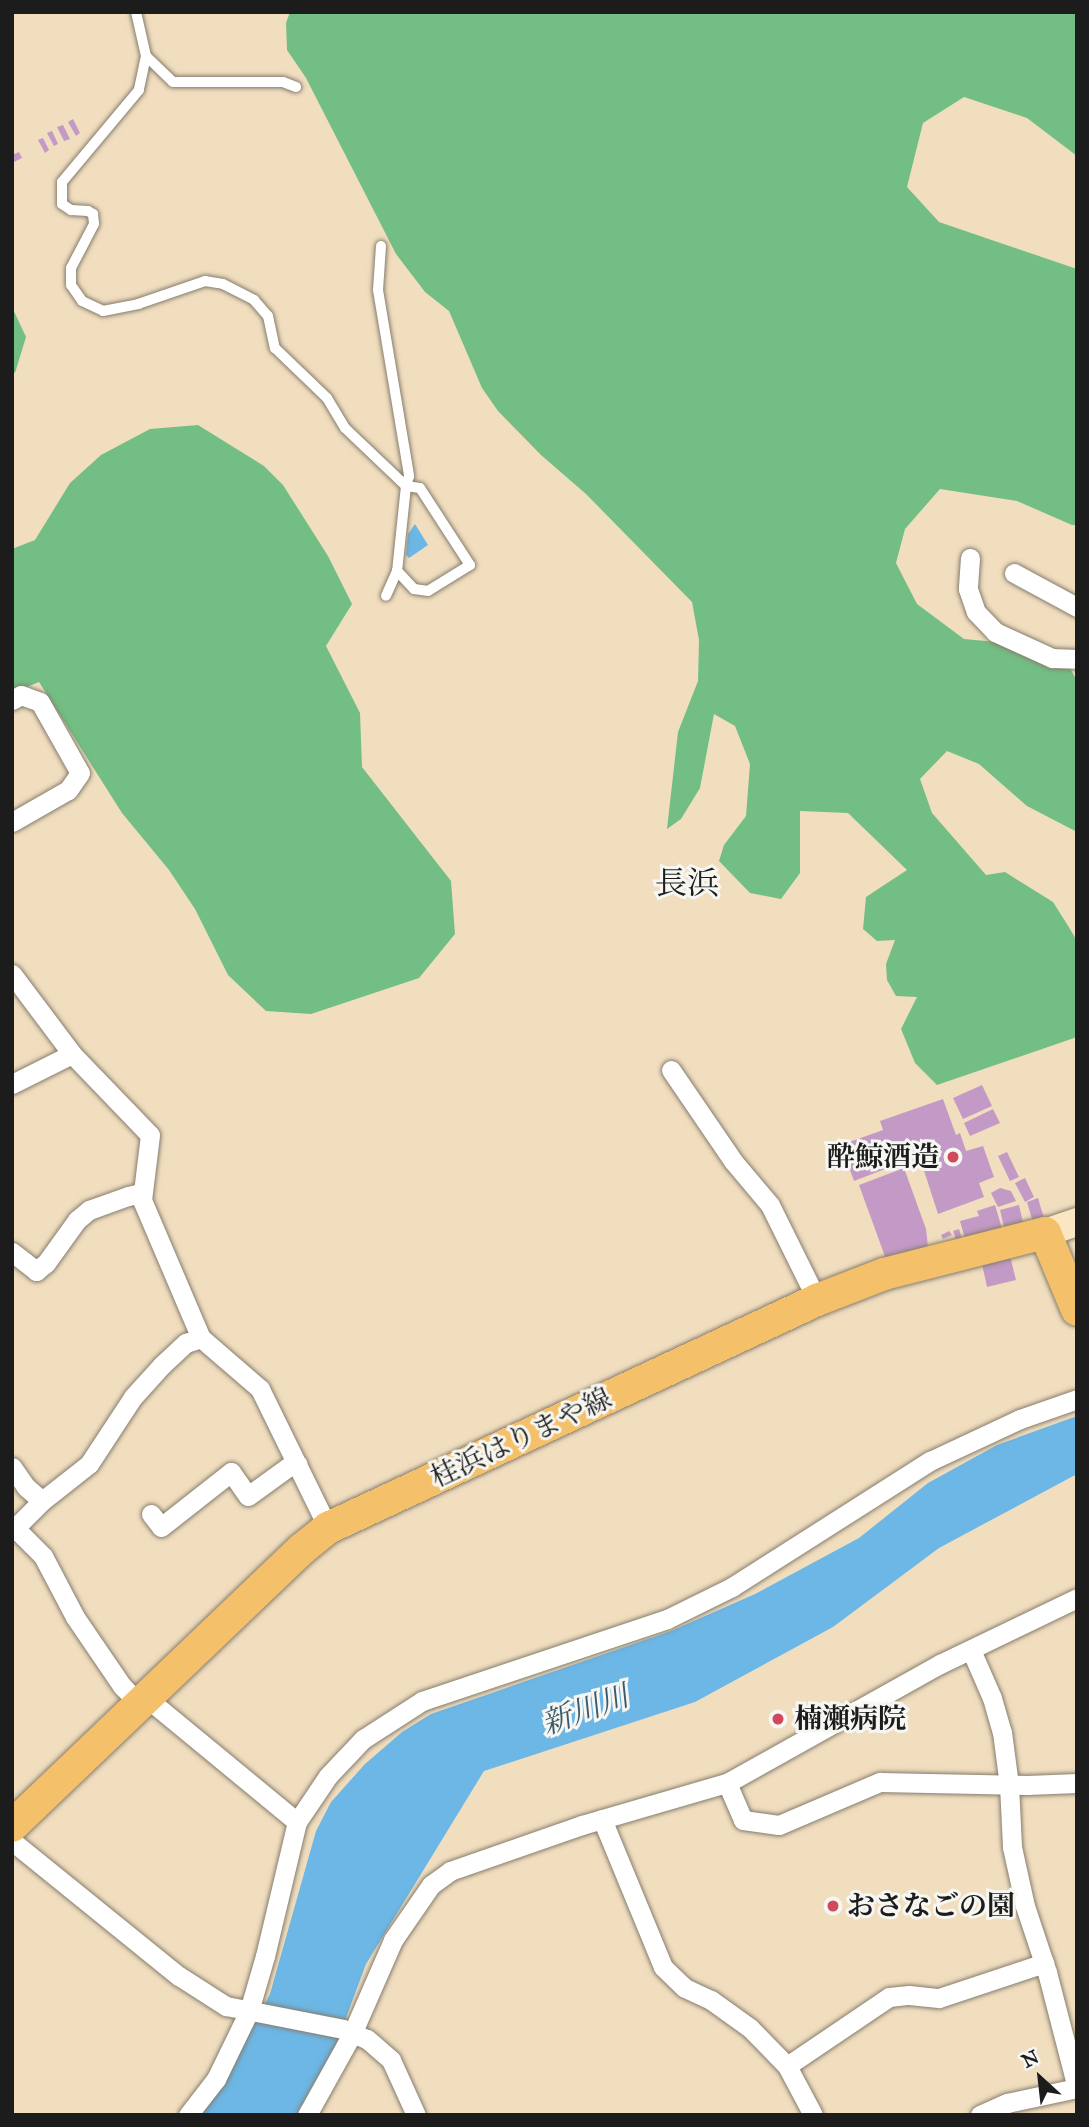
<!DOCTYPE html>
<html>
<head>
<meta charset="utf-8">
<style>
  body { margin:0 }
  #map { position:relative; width:1089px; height:2127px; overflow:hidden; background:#f1debf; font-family:"IM FELL Great Primer","Noto Serif JP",serif }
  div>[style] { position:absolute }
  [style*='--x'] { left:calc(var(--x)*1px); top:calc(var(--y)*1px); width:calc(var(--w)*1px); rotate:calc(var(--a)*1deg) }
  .forest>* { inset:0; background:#73be84 }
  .water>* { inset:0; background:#6cb7e5 }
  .building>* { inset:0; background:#c39ac6 }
  .roads { filter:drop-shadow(0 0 2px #867d6e) drop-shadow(0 0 2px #867d6e) }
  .lane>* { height:10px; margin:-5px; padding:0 5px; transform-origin:5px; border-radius:5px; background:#fff }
  .street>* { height:19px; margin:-9.5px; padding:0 9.5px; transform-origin:9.5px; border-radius:9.5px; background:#fff }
  .secondary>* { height:28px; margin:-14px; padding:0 14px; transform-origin:14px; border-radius:14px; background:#fbe6c3 }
  .primary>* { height:32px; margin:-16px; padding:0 16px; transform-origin:16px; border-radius:16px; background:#f4c16a }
  .dots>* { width:19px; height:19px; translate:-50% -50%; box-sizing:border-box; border:4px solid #f6f6f2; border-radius:50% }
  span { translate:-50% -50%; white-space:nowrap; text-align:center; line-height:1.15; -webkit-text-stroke:6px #f6f6f2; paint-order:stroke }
  .poi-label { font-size:28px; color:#1c1c1c; font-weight:700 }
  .right { translate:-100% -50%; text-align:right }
  .left { translate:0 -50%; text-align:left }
  .street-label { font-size:28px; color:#1c1c1c }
  .water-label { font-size:30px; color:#3c5a6c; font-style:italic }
  .quarter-label { font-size:32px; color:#1c1c1c }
  .frame { position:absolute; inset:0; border:14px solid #1c1c1c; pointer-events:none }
  .north { position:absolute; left:1005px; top:2043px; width:70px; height:70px; -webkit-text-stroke:5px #f6f6f2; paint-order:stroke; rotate:333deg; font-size:19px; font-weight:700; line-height:28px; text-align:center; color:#1c1c1c }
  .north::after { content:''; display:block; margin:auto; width:24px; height:32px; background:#1c1c1c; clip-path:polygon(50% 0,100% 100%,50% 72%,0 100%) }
</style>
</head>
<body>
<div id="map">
  <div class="forest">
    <div style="clip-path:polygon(290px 12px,1077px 12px,1077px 156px,1027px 118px,964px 97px,923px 123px,907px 187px,939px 222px,1077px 269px,1077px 525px,1072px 525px,1017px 501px,940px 489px,905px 529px,896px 563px,917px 604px,964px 639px,1018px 644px,1070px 668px,1077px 681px,1077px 832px,1027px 806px,979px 764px,947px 751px,920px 779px,932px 813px,986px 875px,1005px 872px,1053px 902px,1070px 929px,1077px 941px,1077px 1037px,937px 1085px,915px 1063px,901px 1029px,917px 997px,896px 996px,887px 980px,886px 964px,895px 940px,877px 941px,863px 929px,866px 897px,907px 870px,848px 813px,800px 811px,800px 873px,781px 899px,750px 893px,719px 861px,724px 845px,746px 816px,750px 764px,735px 726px,714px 714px,700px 788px,681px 819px,667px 829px,678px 732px,698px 681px,699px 640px,692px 602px,586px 494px,541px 455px,498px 411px,482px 388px,449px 311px,425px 292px,396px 254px,306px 78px,287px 50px,286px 23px)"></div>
    <div style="clip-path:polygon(12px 307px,26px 337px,15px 373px,12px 371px)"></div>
    <div style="clip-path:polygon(198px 425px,264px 466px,283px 485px,328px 556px,352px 604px,326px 646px,360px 713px,362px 767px,451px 881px,455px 934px,419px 978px,311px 1014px,266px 1011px,228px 975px,195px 909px,169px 870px,122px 813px,39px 682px,12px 693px,12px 549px,35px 540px,70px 483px,101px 455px,150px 429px)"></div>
  </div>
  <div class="water">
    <div style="clip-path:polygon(415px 524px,428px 545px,409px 558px,406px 555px,408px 534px)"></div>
    <div style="clip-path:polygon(1077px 1416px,1077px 1474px,939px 1548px,833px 1627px,695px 1702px,484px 1771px,366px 1964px,334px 2050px,296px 2115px,198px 2115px,226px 2079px,270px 1994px,316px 1831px,331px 1802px,365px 1764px,402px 1732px,431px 1714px,671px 1631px,755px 1594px,859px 1538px,928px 1483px,997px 1445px)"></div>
  </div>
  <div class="building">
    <div style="clip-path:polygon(73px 119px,80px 133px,76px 136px,68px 122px)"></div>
    <div style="clip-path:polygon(63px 125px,70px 139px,64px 141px,57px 127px)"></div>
    <div style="clip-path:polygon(52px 131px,58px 144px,54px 146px,47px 133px)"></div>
    <div style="clip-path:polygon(43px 138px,49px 150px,45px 153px,38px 140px)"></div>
    <div style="clip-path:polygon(19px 152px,22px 158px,14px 162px,12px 155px)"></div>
    <div style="clip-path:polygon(982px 1085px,992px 1106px,963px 1119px,953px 1098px)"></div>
    <div style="clip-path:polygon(943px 1099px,956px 1135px,960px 1133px,966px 1151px,983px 1146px,994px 1177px,979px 1183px,984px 1197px,938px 1214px,918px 1152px,891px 1162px,893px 1166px,854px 1181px,841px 1145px,883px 1130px,880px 1121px)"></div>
    <div style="clip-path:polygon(993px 1109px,1000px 1123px,970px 1136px,964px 1123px)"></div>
    <div style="clip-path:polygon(1007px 1152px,1019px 1177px,1010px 1181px,998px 1156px)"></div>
    <div style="clip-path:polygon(904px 1168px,926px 1229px,928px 1247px,887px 1262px,859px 1185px)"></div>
    <div style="clip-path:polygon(1025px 1178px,1034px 1197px,1025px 1202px,1015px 1183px)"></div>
    <div style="clip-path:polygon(1000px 1188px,1011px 1191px,1016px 1201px,998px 1207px,991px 1193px)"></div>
    <div style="clip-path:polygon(1038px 1198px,1045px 1222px,1034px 1226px,1027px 1202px)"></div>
    <div style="clip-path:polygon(995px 1205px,1003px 1232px,966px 1242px,960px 1221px,979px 1216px,977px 1211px)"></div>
    <div style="clip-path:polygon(1019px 1205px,1024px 1227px,1005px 1231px,1000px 1210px)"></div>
    <div style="clip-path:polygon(959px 1229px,963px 1242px,949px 1242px,956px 1239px,953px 1231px)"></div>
    <div style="clip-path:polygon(949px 1231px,952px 1235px,943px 1239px,941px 1235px)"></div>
    <div style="clip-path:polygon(1008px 1248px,1016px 1280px,987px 1287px,980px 1255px)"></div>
  </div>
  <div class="roads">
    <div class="lane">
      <div style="--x:136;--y:12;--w:45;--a:77.2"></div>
      <div style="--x:146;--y:56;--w:37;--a:44"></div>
      <div style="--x:173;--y:82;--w:110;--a:0"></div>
      <div style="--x:283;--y:82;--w:14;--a:21"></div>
      <div style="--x:146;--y:56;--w:35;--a:102"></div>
      <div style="--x:139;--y:90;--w:120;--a:129.9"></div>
      <div style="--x:62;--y:182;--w:22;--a:90"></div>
      <div style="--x:62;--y:204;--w:11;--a:34"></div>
      <div style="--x:71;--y:210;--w:17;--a:3"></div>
      <div style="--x:88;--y:211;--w:6;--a:31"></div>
      <div style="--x:93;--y:214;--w:10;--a:84"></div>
      <div style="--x:94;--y:224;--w:50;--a:117.6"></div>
      <div style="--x:71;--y:268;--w:17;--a:90"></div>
      <div style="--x:71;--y:285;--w:19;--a:55"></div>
      <div style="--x:82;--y:301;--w:23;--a:25"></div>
      <div style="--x:103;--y:311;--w:36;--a:-11"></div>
      <div style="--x:138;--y:304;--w:71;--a:-18.9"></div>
      <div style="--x:205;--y:281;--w:18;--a:9"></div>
      <div style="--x:223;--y:284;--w:35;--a:27"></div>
      <div style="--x:254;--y:300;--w:21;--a:49"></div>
      <div style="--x:268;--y:316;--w:33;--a:78"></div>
      <div style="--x:275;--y:348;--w:72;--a:43.9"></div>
      <div style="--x:327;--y:398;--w:35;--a:59"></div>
      <div style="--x:345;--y:428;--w:84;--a:43.6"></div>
      <div style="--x:406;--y:486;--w:85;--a:96"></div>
      <div style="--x:397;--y:571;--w:27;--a:114"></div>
      <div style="--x:381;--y:246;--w:44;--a:93.9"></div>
      <div style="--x:378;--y:290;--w:189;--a:80.5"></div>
      <div style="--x:409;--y:476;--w:10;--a:107"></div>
      <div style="--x:406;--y:486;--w:14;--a:8"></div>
      <div style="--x:420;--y:488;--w:92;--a:57"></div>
      <div style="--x:470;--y:565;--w:49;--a:148.2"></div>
      <div style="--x:428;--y:591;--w:14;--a:-172"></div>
      <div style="--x:414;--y:589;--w:25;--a:-133"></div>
    </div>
    <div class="street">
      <div style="--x:970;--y:558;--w:31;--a:94"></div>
      <div style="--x:968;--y:589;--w:24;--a:71"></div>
      <div style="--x:976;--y:612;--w:28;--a:46"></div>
      <div style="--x:995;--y:632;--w:63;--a:24.5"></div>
      <div style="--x:1052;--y:658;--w:25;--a:2"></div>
      <div style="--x:1014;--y:573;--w:72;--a:28.4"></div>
      <div style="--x:12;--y:700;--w:10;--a:-29"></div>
      <div style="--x:21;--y:695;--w:20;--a:20"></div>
      <div style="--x:40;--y:702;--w:81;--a:60.6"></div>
      <div style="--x:80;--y:773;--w:21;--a:125"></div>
      <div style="--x:68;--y:790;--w:64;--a:150.3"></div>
      <div style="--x:12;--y:974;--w:100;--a:53.1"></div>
      <div style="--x:72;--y:1054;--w:112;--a:46.1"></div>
      <div style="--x:150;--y:1135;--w:65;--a:97"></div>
      <div style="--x:142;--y:1200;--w:150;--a:66.9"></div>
      <div style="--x:201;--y:1338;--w:78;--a:40.8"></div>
      <div style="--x:260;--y:1389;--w:155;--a:63.9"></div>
      <div style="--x:671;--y:1070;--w:110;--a:55.7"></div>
      <div style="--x:733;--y:1161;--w:57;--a:49.9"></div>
      <div style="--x:770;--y:1205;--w:106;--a:63.7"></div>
      <div style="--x:12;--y:1084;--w:67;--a:-26.6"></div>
      <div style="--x:12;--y:1252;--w:31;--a:38"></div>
      <div style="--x:36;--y:1271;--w:13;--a:-39"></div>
      <div style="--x:46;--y:1263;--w:53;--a:-54.2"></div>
      <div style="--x:77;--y:1220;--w:16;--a:-40"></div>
      <div style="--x:89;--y:1210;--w:41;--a:-19.7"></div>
      <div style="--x:128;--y:1196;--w:9;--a:-13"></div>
      <div style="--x:137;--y:1194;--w:8;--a:50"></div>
      <div style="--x:12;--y:1467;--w:24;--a:55"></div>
      <div style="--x:26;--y:1487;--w:21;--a:41"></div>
      <div style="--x:151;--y:1514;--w:16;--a:52"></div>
      <div style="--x:161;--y:1527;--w:89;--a:-38.2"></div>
      <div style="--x:231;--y:1472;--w:29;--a:55"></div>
      <div style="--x:248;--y:1496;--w:49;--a:-35.9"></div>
      <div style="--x:288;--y:1467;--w:10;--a:-17"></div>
      <div style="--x:16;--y:1529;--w:38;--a:45"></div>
      <div style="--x:43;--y:1556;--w:69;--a:62.3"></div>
      <div style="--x:75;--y:1617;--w:83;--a:55.7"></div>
      <div style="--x:122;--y:1686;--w:25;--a:45"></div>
      <div style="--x:140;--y:1704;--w:14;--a:0"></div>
      <div style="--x:154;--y:1704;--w:185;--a:39.5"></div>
      <div style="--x:12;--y:1531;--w:42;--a:-45"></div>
      <div style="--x:42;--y:1501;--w:60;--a:-38.2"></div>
      <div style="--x:89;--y:1464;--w:80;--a:-56.7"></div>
      <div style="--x:133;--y:1397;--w:43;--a:-47.8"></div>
      <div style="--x:162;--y:1365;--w:33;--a:-43"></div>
      <div style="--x:186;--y:1343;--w:16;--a:-18"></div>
      <div style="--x:971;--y:1650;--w:52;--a:66.4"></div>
      <div style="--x:992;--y:1698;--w:35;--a:74"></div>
      <div style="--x:1002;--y:1732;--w:53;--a:82.5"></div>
      <div style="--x:1009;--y:1785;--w:62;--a:87.2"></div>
      <div style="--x:1012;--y:1847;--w:60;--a:77.6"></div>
      <div style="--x:1025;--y:1906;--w:70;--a:71.6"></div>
      <div style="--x:1047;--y:1972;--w:120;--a:75.5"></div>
      <div style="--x:727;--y:1783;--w:40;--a:66.6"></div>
      <div style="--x:743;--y:1820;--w:36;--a:8"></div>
      <div style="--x:779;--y:1825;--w:110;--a:-23.1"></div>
      <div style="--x:880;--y:1782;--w:147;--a:1.2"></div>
      <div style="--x:1027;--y:1785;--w:50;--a:-2.3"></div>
      <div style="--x:602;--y:1819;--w:160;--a:67.6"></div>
      <div style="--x:663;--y:1967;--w:30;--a:44"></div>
      <div style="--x:685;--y:1988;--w:29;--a:25"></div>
      <div style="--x:711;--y:2000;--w:48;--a:35.7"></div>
      <div style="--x:750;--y:2028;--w:53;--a:45.8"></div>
      <div style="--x:787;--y:2066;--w:55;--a:62"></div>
      <div style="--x:12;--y:1841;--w:215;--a:39"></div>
      <div style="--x:179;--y:1976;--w:56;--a:32.6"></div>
      <div style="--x:226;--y:2006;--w:119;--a:11.1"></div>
      <div style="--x:343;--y:2029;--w:26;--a:23"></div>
      <div style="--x:367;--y:2039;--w:32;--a:41"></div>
      <div style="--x:391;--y:2060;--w:60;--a:65.6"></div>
      <div style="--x:787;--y:2066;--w:123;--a:-34.1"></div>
      <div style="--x:889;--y:1997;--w:20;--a:-6"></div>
      <div style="--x:909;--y:1995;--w:30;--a:6"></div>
      <div style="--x:939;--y:1998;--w:111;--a:-18.4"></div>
      <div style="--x:188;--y:2115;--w:46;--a:-52.1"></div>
      <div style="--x:216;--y:2079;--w:76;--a:-64.1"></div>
      <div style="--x:249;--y:2011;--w:57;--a:-73.8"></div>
      <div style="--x:265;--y:1956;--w:138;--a:-76.6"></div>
      <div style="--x:297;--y:1822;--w:55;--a:-56"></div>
      <div style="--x:328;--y:1776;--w:51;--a:-46.6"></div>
      <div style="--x:363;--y:1739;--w:70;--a:-32.8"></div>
      <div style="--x:422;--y:1701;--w:258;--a:-18.5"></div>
      <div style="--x:667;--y:1619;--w:72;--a:-26.2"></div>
      <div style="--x:732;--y:1587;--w:235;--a:-32.5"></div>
      <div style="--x:930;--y:1461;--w:99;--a:-25"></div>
      <div style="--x:1020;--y:1419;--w:60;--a:-19.3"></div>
      <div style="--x:307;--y:2115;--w:93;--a:-60.9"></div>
      <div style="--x:352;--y:2034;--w:103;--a:-66.4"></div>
      <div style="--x:393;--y:1940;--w:67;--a:-55.4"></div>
      <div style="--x:431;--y:1885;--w:24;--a:-36"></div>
      <div style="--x:450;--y:1871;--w:140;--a:-19.2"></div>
      <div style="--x:582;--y:1825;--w:151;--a:-16.2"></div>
      <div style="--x:727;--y:1783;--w:244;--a:-29.2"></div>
      <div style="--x:940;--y:1664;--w:152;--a:-25.7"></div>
      <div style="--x:980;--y:2115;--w:30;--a:-24"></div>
      <div style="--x:1007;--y:2103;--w:72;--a:-12.1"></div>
    </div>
    <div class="secondary">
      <div style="--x:1045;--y:1233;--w:34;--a:-19"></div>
    </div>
    <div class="primary">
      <div style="--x:12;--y:1826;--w:401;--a:-43.7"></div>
      <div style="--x:302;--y:1549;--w:33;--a:-39"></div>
      <div style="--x:328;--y:1528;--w:540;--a:-25"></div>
      <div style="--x:817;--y:1300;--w:72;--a:-21.2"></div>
      <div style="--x:884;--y:1274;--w:166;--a:-14.3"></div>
      <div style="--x:1045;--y:1233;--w:83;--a:67.4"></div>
    </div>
  </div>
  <div class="dots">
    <div style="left:953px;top:1157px;background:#d1495b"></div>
    <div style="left:778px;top:1719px;background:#d1495b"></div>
    <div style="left:833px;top:1906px;background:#d1495b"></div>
  </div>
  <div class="poi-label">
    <span class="right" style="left:939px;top:1157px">酔鯨酒造</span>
    <span class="left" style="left:794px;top:1719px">楠瀬病院</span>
    <span class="left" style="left:847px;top:1906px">おさなごの園</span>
  </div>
  <div class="street-label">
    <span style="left:521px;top:1438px;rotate:-25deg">桂浜はりまや線</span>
  </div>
  <div class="water-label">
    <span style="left:585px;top:1710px;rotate:-20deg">新川川</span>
  </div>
  <div class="quarter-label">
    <span style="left:687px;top:884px">長浜</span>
  </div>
  <div class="frame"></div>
  <div class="north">N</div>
</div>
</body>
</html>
